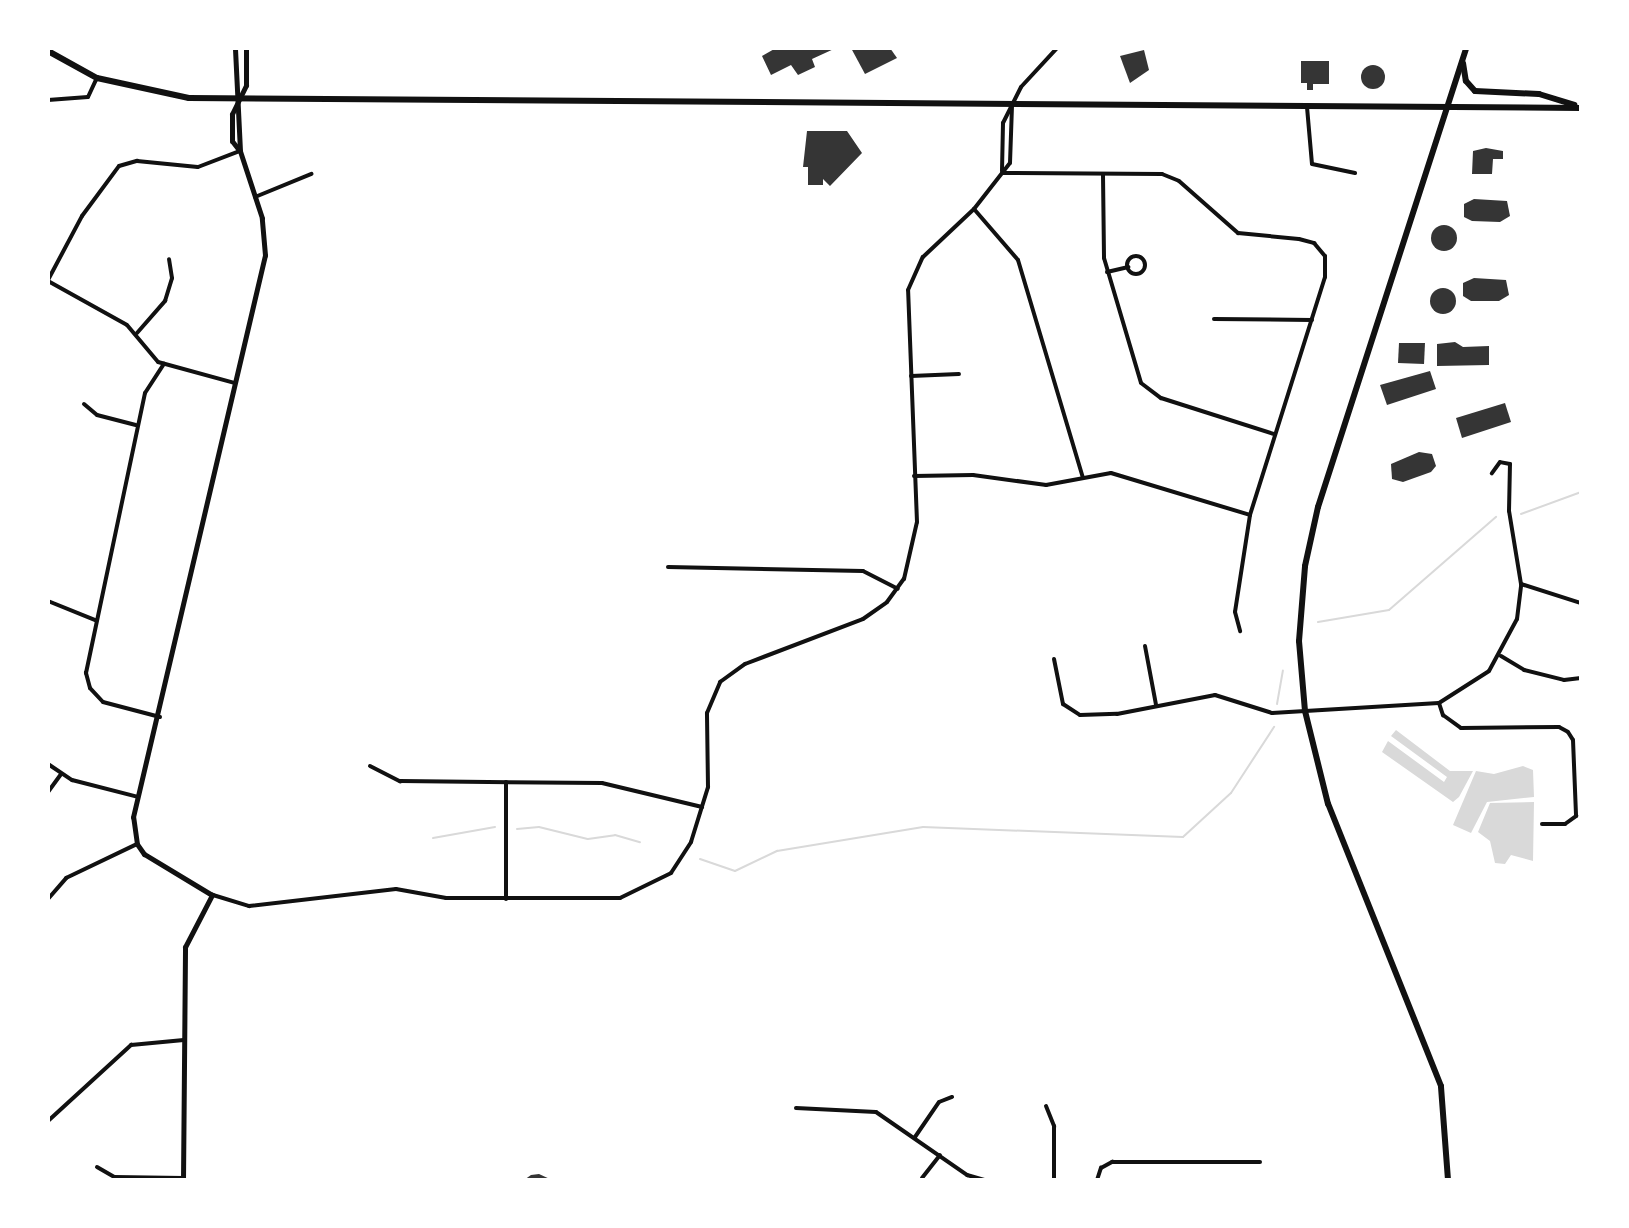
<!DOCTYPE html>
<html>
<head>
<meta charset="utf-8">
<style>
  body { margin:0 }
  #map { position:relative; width:1629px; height:1228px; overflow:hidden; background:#fff; font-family:"Source Serif 4",serif }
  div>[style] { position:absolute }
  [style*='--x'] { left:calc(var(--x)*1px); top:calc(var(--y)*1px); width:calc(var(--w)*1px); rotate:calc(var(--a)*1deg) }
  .water>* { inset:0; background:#d9d9d9 }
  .stream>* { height:2px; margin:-1px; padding:0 1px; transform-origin:1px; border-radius:1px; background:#d9d9d9 }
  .building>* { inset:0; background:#353535 }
  .round { border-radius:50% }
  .minor>* { height:4px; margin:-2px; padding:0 2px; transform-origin:2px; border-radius:2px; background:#111 }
  .minor>.ring { margin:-2px; padding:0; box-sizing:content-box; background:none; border:4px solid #111; border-radius:50% }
  .tertiary>* { height:5px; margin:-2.5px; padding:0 2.5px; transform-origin:2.5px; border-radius:2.5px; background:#111 }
  .secondary>* { height:6px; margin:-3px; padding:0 3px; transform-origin:3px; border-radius:3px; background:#111 }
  span { translate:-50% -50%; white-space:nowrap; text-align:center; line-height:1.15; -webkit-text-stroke:6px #fff; paint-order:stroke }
  .frame { position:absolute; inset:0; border:50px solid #fff; pointer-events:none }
</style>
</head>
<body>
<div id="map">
  <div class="water">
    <div style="clip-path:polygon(1396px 730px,1450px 771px,1473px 771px,1459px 797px,1453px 802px,1382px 752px,1388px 741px,1444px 782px,1447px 777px,1391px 736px)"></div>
    <div style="clip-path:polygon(1523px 766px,1533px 770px,1534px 797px,1487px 802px,1471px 833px,1453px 825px,1476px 771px,1494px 774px)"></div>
    <div style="clip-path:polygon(1534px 802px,1533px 861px,1511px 855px,1505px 864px,1495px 863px,1490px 841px,1478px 832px,1490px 803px)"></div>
  </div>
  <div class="stream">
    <div style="--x:1521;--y:514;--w:64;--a:-20.1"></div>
    <div style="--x:1318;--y:622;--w:72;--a:-9.6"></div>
    <div style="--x:1389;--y:610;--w:142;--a:-41"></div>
    <div style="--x:1277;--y:704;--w:34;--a:-80"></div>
    <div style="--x:517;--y:829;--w:22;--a:-5"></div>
    <div style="--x:539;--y:827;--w:50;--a:13.8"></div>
    <div style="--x:588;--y:839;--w:27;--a:-8"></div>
    <div style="--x:615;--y:835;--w:26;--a:16"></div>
    <div style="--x:433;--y:838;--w:63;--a:-10.1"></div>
    <div style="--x:700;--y:859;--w:37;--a:19"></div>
    <div style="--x:735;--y:871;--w:47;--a:-25.5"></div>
    <div style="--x:777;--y:851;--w:148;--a:-9.3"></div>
    <div style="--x:923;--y:827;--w:260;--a:2.2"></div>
    <div style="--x:1183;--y:837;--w:65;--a:-42.5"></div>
    <div style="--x:1231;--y:793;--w:79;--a:-56.9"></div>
  </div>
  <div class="building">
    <div style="clip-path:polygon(776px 48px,777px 49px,836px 48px,812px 59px,815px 67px,798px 75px,791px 65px,771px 75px,762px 56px)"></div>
    <div style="clip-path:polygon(851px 48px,890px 48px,897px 58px,865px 74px)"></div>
    <div style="clip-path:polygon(1144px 50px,1149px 70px,1130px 83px,1120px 56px)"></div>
    <div style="clip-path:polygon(1301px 61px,1329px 61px,1329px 84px,1313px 84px,1313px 90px,1307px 90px,1307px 83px,1301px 83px)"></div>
    <div class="round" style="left:1361px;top:65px;width:24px;height:24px"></div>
    <div style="clip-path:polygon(807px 131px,847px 131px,862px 153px,830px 186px,823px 179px,823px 185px,808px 185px,808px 167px,803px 167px)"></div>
    <div style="clip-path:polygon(1486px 148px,1503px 151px,1503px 159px,1493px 159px,1492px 174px,1472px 174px,1473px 151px)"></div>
    <div style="clip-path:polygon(1474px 199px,1507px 201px,1510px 216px,1500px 222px,1472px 221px,1464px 217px,1464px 204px)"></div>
    <div class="round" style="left:1431px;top:225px;width:26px;height:26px"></div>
    <div style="clip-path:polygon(1474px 278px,1506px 280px,1509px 295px,1499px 301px,1471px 301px,1463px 296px,1463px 283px)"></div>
    <div class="round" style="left:1430px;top:288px;width:26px;height:26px"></div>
    <div style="clip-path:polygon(1455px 342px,1463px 347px,1489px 346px,1489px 365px,1437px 366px,1437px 344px)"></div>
    <div style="clip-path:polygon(1399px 343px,1425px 343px,1424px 364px,1398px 363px)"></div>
    <div style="clip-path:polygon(1430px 371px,1436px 389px,1387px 405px,1380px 385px)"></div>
    <div style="clip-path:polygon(1505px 403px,1511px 422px,1462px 438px,1456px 418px)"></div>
    <div style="clip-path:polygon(1419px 452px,1432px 454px,1436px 466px,1431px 472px,1403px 482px,1392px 479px,1391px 464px)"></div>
    <div style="clip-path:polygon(539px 1174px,552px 1180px,524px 1180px,531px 1175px)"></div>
  </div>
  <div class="minor">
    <div style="--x:48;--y:100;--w:40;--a:-4.3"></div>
    <div style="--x:88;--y:97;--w:21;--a:-65"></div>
    <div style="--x:1307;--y:107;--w:57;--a:85"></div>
    <div style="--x:1312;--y:164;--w:44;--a:11.8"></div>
    <div style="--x:1002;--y:171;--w:48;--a:-88.8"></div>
    <div style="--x:1003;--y:123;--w:40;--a:-63.4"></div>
    <div style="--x:1021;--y:87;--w:53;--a:-47.3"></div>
    <div style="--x:1002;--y:173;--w:160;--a:0.4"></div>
    <div style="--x:1162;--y:174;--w:18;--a:22"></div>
    <div style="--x:1179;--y:181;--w:79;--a:41.4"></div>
    <div style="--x:1238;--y:233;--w:61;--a:5.6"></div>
    <div style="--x:1299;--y:239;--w:16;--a:15"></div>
    <div style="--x:1314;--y:243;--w:17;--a:50"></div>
    <div style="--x:1325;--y:256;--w:21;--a:90"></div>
    <div style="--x:1325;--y:277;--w:250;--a:107.5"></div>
    <div style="--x:1250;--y:515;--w:98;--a:98.8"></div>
    <div style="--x:1235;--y:612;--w:20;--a:75"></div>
    <div style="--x:1103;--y:175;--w:83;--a:89.3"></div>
    <div style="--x:1104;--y:258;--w:130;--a:73.5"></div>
    <div style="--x:1141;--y:383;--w:25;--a:37"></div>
    <div style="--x:1161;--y:398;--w:119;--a:17.7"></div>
    <div style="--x:255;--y:197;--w:61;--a:-22.3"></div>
    <div style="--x:974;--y:209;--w:67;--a:49.2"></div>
    <div style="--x:1018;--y:260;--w:227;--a:73.4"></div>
    <div class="ring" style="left:1127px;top:256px;width:14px;height:14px"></div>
    <div style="--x:1107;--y:272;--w:22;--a:-13"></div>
    <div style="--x:48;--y:280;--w:72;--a:-62"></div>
    <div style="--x:82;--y:216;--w:62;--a:-53.5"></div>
    <div style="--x:119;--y:166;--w:19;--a:-16"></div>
    <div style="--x:137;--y:161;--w:61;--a:5.6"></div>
    <div style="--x:198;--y:167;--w:45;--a:-20.9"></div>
    <div style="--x:48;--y:281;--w:90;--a:29.1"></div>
    <div style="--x:127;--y:325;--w:48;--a:50"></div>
    <div style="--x:158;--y:362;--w:80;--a:15.3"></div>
    <div style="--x:1214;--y:319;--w:98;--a:0.6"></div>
    <div style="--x:137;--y:333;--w:43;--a:-48.8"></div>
    <div style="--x:165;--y:301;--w:24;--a:-73"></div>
    <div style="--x:172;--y:278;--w:19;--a:-99"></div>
    <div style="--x:911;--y:376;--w:48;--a:-2.4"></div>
    <div style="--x:84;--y:404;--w:17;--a:40"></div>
    <div style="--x:97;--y:415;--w:40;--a:14.4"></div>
    <div style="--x:914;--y:476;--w:59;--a:-1"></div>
    <div style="--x:973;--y:475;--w:74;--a:7.8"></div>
    <div style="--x:1046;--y:485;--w:66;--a:-10.5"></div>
    <div style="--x:1111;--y:473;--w:145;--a:16.8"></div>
    <div style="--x:668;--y:567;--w:195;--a:1.2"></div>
    <div style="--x:863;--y:571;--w:39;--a:27"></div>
    <div style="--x:1521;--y:584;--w:63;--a:17.6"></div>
    <div style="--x:48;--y:601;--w:51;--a:22"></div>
    <div style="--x:1145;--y:646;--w:60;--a:79.4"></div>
    <div style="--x:1501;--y:656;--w:27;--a:31"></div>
    <div style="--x:1524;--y:670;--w:41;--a:14"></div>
    <div style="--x:1564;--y:680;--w:17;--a:-7"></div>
    <div style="--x:1054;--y:659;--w:46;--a:78.7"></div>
    <div style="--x:1063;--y:704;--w:20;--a:33"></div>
    <div style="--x:1080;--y:715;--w:37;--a:-2"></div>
    <div style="--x:1117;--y:714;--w:100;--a:-11"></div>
    <div style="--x:1215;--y:695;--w:60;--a:17.5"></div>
    <div style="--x:1272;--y:713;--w:167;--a:-3.4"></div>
    <div style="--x:1439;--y:703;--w:59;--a:-32.6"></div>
    <div style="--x:1489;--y:671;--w:59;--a:-61.7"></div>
    <div style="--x:1517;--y:619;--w:35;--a:-83"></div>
    <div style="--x:1521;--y:584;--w:74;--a:-99.3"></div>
    <div style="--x:1509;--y:511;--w:47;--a:-88.8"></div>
    <div style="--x:1510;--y:464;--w:10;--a:-169"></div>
    <div style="--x:1500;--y:462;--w:14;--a:126"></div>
    <div style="--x:1439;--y:703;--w:13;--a:72"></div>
    <div style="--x:1443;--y:715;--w:22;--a:36"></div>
    <div style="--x:1461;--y:728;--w:98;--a:-0.6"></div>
    <div style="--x:1559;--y:727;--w:10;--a:29"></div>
    <div style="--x:1568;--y:732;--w:9;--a:58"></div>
    <div style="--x:1573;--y:740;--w:76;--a:87.7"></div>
    <div style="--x:160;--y:717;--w:59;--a:-165.3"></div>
    <div style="--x:103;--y:702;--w:19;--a:-133"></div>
    <div style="--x:90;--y:688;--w:16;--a:-105"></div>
    <div style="--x:86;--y:673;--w:286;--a:-78.1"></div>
    <div style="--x:145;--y:393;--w:35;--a:-57"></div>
    <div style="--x:48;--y:764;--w:29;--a:34"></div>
    <div style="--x:72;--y:780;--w:68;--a:14.4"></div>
    <div style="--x:370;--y:766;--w:34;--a:27"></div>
    <div style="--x:400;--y:781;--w:202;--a:0.6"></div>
    <div style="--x:602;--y:783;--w:103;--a:13.5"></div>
    <div style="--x:48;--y:792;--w:22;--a:-54"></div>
    <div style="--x:1542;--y:824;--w:23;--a:0"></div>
    <div style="--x:1565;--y:824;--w:14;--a:-36"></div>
    <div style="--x:213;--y:895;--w:38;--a:17"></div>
    <div style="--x:249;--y:906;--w:148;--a:-6.6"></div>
    <div style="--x:396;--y:889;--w:51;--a:10.2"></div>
    <div style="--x:446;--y:898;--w:174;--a:0"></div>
    <div style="--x:620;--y:898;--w:57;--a:-26.1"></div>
    <div style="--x:671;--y:873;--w:37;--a:-57"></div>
    <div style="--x:691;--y:842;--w:58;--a:-72.8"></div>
    <div style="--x:708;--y:787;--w:74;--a:-90.8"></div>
    <div style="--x:707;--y:713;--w:34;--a:-67"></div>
    <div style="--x:720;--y:682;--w:31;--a:-36"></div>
    <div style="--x:745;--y:664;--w:126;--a:-20.9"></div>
    <div style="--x:863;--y:619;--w:29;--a:-35"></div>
    <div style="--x:887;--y:602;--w:29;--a:-54"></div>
    <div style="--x:904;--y:579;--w:58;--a:-77.2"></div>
    <div style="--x:917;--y:522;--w:232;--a:-92.2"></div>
    <div style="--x:908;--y:290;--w:36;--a:-66"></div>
    <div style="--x:923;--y:257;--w:70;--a:-43.3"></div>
    <div style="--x:974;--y:209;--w:58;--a:-52"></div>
    <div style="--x:1010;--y:163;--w:58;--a:-88"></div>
    <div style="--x:48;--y:899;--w:28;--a:-49"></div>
    <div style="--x:66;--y:878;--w:79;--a:-25.6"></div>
    <div style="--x:506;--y:899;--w:117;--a:-90"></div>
    <div style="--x:1046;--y:1106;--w:22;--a:68"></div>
    <div style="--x:1054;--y:1126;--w:54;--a:90"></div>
    <div style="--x:796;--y:1108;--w:80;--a:2.9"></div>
    <div style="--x:876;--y:1112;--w:111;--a:34.7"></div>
    <div style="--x:967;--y:1175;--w:18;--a:16"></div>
    <div style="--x:48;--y:1121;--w:113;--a:-42.5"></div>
    <div style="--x:131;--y:1045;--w:53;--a:-5.4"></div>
    <div style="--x:915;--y:1137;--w:42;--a:-55.6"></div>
    <div style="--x:939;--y:1102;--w:14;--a:-21"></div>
    <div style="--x:97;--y:1167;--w:20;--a:30"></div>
    <div style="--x:114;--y:1177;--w:69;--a:0.8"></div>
    <div style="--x:922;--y:1178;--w:29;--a:-52"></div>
    <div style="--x:1097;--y:1180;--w:13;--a:-72"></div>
    <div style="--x:1101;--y:1168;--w:13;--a:-29"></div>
    <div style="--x:1112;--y:1162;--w:148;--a:0"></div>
  </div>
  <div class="tertiary">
    <div style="--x:239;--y:150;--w:11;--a:-128"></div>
    <div style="--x:232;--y:141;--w:27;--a:-90"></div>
    <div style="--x:232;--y:114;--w:32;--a:-64"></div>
    <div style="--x:246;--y:85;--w:37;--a:-90"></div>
    <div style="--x:183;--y:1180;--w:233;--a:-89.5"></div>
    <div style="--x:185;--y:947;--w:59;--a:-62.6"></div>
    <div style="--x:212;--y:895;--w:79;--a:-148.9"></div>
    <div style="--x:144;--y:854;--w:12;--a:-125"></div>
    <div style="--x:137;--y:844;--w:27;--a:-98"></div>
    <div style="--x:133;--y:817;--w:577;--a:-76.78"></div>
    <div style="--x:265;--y:255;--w:37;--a:-95"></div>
    <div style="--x:262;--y:218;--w:71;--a:-108.2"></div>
    <div style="--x:240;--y:151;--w:103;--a:-92.8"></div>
  </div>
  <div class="secondary">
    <div style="--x:48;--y:51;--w:56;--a:28.9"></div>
    <div style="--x:97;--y:78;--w:94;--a:12.3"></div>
    <div style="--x:189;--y:98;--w:1392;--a:0.41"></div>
    <div style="--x:1463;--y:63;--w:18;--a:81"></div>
    <div style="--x:1466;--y:81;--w:13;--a:48"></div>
    <div style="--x:1475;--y:91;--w:64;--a:2.7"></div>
    <div style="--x:1539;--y:94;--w:37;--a:17"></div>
    <div style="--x:1448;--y:1180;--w:94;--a:-94.3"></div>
    <div style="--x:1441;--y:1086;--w:304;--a:-111.8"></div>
    <div style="--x:1328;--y:804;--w:96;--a:-103.9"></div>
    <div style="--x:1305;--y:711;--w:70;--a:-94.9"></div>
    <div style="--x:1299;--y:641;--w:75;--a:-85.4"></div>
    <div style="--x:1305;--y:566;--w:60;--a:-77.6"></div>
    <div style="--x:1318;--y:507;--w:482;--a:-72.1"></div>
  </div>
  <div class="frame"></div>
</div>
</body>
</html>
